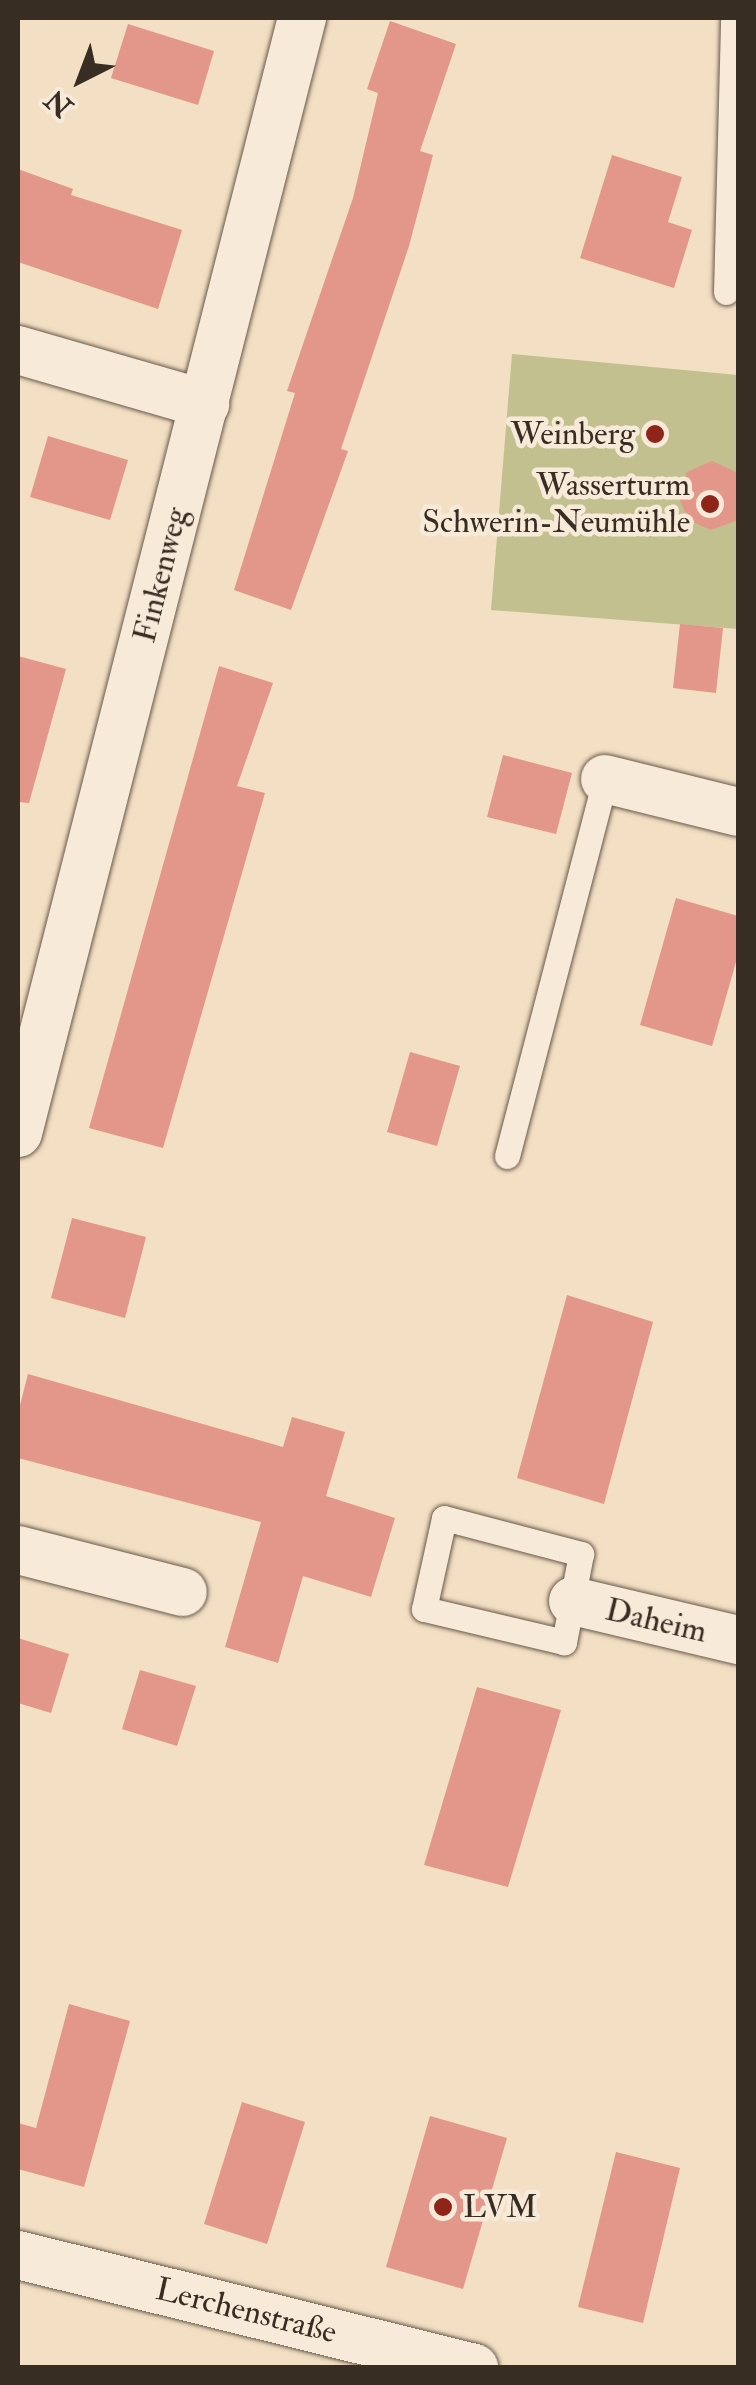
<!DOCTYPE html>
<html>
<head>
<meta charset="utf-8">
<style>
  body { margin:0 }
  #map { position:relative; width:756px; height:2385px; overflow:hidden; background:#f3dfc3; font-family:"IM FELL Double Pica",serif }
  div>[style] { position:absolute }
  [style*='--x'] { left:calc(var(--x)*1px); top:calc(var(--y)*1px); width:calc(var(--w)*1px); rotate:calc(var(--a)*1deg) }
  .green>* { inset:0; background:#c2c08f }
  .building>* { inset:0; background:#e2978a }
  .roads { filter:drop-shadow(0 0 2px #675a4b) drop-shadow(0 0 2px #675a4b) }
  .lane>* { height:25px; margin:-12.5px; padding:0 12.5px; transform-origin:12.5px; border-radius:12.5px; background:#f7ead8 }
  .street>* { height:48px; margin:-24px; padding:0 24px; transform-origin:24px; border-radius:24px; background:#f7ead8 }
  .dots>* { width:28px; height:28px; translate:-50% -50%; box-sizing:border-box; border:5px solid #f7ead8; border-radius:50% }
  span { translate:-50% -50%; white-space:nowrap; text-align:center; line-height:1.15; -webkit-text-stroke:9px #f7ead8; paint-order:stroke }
  .poi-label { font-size:32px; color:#382d23 }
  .right { translate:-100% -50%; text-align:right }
  .left { translate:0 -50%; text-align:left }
  .street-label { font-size:32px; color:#382d23 }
  .frame { position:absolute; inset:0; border:20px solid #382d23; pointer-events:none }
  .north { position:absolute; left:30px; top:30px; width:100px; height:100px; -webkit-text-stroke:8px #f7ead8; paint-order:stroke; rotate:222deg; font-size:28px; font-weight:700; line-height:40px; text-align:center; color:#382d23 }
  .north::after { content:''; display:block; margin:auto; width:35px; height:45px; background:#382d23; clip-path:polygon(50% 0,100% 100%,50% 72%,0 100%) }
</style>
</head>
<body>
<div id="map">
  <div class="green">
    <div style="clip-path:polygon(512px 354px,738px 375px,738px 629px,491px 610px)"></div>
  </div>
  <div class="building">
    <div style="clip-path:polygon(390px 21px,456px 44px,420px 151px,433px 155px,409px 246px,341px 449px,348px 451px,291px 610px,234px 590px,295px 393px,287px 391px,353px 198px,378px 93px,367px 89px)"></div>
    <div style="clip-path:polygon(128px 24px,214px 51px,198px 105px,111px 78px)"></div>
    <div style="clip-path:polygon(612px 155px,682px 177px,668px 222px,692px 230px,674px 288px,580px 258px)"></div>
    <div style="clip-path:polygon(18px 169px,73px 189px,71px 195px,182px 230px,158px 309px,18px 262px)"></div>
    <div style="clip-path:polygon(48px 436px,128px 460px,110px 520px,30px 497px)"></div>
    <div style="clip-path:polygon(712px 461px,738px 473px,738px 520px,711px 530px,688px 520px,678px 495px,687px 472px)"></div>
    <div style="clip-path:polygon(680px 624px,723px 628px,716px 693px,673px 688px)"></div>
    <div style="clip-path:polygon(18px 656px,66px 669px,29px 803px,18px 802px)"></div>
    <div style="clip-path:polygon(219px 666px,273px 683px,237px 786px,265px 793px,163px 1148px,89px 1128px)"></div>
    <div style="clip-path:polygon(503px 755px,572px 773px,556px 834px,487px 817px)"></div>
    <div style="clip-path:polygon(676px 898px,738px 916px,738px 955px,712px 1046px,640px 1025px)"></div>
    <div style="clip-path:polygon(410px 1052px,460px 1066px,437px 1146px,387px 1132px)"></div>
    <div style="clip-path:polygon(72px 1218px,146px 1237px,125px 1318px,51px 1298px)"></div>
    <div style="clip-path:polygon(567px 1295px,653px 1322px,604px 1504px,517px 1478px)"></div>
    <div style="clip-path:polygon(28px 1374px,283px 1447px,292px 1417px,345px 1432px,326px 1496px,395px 1518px,371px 1597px,303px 1576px,278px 1663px,225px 1647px,261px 1522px,18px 1458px,18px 1413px)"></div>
    <div style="clip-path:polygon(18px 1638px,69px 1654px,51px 1713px,18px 1703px)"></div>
    <div style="clip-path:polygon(140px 1670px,196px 1686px,177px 1746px,122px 1729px)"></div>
    <div style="clip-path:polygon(477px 1687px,561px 1710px,508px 1887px,424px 1865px)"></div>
    <div style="clip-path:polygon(69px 2004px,130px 2021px,84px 2187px,18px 2169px,18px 2123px,36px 2128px)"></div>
    <div style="clip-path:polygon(242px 2102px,305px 2122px,267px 2244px,204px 2224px)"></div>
    <div style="clip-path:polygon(430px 2116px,507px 2138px,463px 2289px,386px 2267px)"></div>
    <div style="clip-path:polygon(616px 2152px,680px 2168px,643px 2323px,578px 2307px)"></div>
  </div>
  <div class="roads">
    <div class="lane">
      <div style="--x:726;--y:292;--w:274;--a:-88.5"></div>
      <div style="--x:507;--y:1156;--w:390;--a:-75.4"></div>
      <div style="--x:444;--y:1518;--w:142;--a:14.7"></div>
      <div style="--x:581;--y:1554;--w:90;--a:100.9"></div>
      <div style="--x:564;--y:1642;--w:144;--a:-166.7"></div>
      <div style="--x:424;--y:1609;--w:93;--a:-77.6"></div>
    </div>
    <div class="street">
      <div style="--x:18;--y:350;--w:195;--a:16.1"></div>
      <div style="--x:605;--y:779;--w:137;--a:13.9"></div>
      <div style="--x:18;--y:1133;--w:1151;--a:-75.71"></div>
      <div style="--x:18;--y:1550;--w:170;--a:14.3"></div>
      <div style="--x:573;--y:1601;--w:170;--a:13.3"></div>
      <div style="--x:18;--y:2255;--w:470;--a:13.9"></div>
    </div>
  </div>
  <div class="dots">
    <div style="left:655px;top:434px;background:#8f2418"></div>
    <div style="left:710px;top:504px;background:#8f2418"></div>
    <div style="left:443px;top:2207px;background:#8f2418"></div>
  </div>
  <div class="poi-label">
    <span class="right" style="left:635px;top:434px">Weinberg</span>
    <span class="right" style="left:690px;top:504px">Wasserturm<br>Schwerin-Neumühle</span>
    <span class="left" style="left:463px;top:2207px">LVM</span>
  </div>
  <div class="street-label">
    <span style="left:161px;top:575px;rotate:-76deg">Finkenweg</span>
    <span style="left:656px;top:1621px;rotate:13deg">Daheim</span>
    <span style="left:246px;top:2311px;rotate:14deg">Lerchenstraße</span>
  </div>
  <div class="frame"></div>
  <div class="north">N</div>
</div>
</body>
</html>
